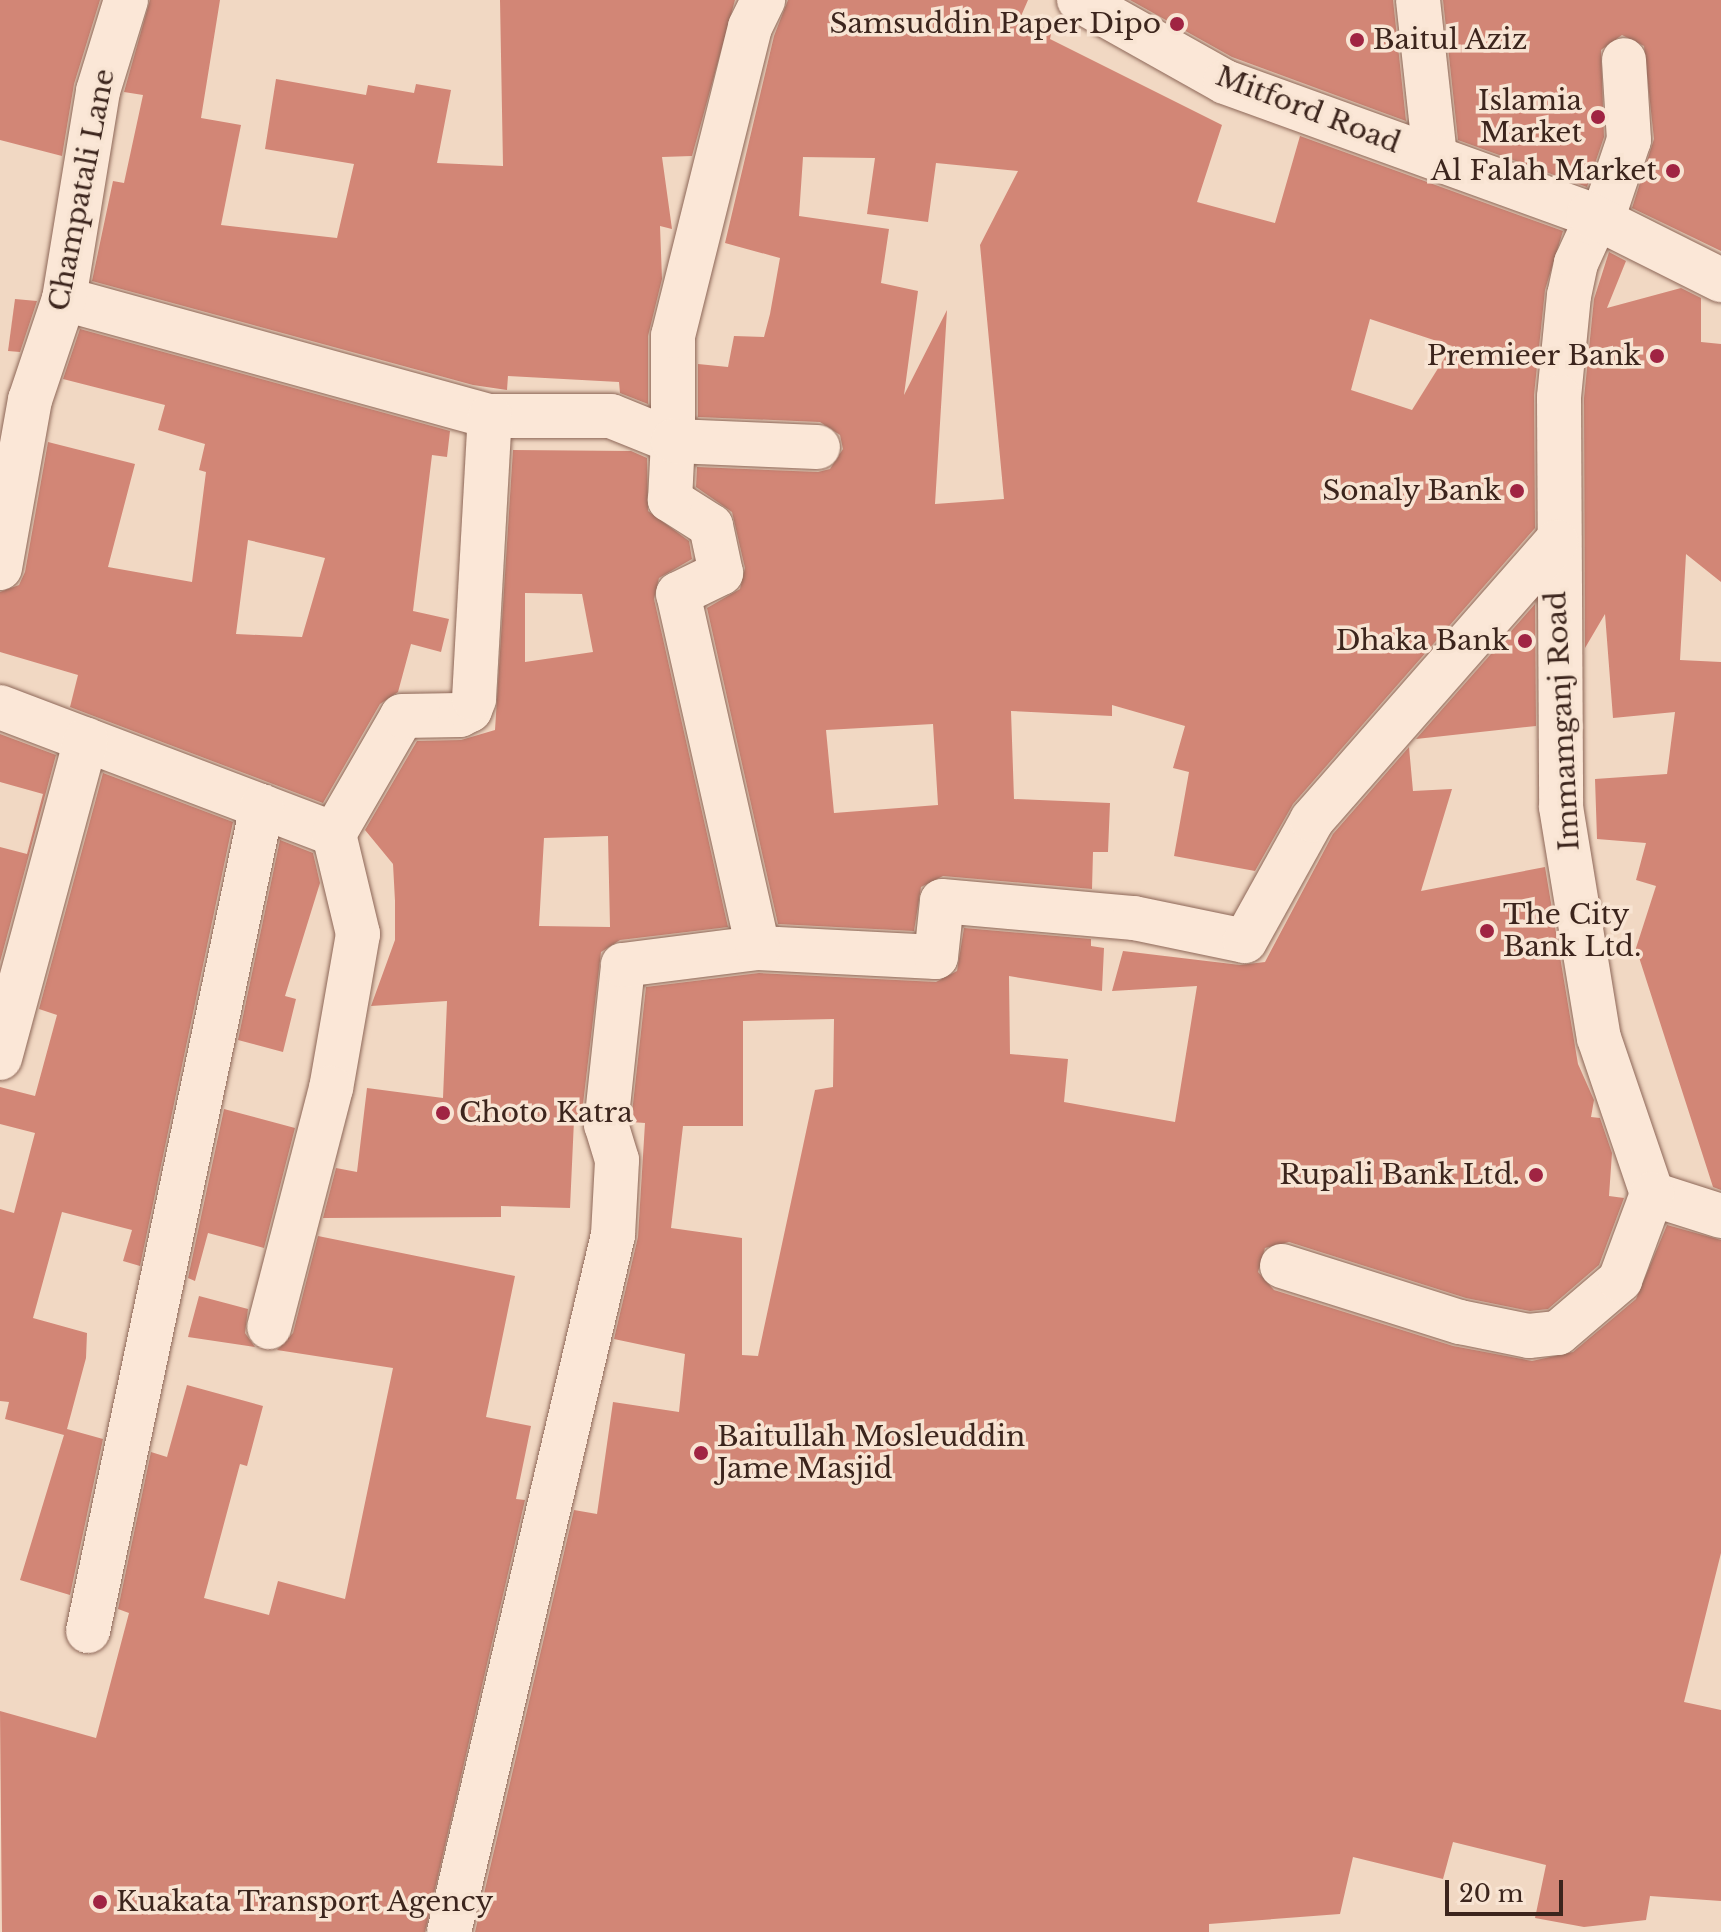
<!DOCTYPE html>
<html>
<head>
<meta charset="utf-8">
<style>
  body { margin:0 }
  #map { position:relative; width:1721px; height:1932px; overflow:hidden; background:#f1d8c3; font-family:"Libre Baskerville",serif }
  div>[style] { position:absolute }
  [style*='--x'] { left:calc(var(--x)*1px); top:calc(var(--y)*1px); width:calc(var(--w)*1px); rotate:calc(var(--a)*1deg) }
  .building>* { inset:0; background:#d28676 }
  .roads { filter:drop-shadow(0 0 2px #8d6758) drop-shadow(0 0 2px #8d6758) }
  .minor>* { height:44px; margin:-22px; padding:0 22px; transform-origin:22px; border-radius:22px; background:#fbe7d7 }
  .secondary>* { height:44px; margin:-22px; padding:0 22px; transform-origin:22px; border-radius:22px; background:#fbe7d7 }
  .dots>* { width:22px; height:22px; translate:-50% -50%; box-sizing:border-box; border:4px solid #f8e4d3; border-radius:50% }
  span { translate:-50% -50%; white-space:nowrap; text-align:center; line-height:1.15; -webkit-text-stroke:7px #f8e4d3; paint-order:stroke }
  .poi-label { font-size:28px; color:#3c251d }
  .right { translate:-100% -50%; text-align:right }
  .left { translate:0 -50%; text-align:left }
  .street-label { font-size:28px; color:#3c251d }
  .scale { position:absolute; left:1445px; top:1880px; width:118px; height:36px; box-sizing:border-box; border:4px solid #3c251d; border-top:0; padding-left:10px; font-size:24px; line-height:28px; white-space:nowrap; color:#3c251d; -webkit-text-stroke:6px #f8e4d3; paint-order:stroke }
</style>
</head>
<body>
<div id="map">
  <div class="building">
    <div style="clip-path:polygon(0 0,100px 0,74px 84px,62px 156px,0 140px)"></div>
    <div style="clip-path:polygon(150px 0,220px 0,201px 118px,241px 125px,221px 225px,337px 238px,354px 164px,265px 149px,276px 79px,366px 95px,368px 85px,414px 93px,416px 84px,451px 90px,437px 163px,503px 166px,500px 0,735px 0,692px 156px,662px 157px,672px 229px,660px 226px,662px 279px,648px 336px,648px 404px,620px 393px,619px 382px,508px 376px,507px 390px,473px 385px,92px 281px,113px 181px,124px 183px,143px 95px,124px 92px)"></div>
    <div style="clip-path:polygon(evenodd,788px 0,1028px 0,1018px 23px,1052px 29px,1050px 39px,1222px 125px,1197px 202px,1275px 223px,1300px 136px,1563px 231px,1545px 290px,1534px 395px,1535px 528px,1293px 804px,1255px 871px,1174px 856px,1189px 772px,1173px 768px,1185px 726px,1112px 705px,1112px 716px,1011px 711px,1014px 799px,1110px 803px,1108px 852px,1093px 852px,1092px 889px,943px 876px,921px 887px,914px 931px,778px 924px,707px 608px,740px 589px,745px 568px,732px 512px,696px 487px,697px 467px,818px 472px,830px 469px,843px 449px,840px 435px,820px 422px,698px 417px,698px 364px,728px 367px,734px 336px,764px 337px,770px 314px,780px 258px,725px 243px,774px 36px,788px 0,803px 157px,875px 158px,867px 214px,928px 222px,936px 163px,1018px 171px,980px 245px,1004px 499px,935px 504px,947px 310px,904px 395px,918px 291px,881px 283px,889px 229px,799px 216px,803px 157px,788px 0,1370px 319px,1452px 346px,1412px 410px,1351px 390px,1370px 319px,788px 0,933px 724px,938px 805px,834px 813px,826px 730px,933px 724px)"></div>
    <div style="clip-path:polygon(1130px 0,1393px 0,1406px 121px,1232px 57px)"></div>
    <div style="clip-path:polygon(1443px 0,1721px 0,1721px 251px,1632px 208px,1654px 139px,1644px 46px,1622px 35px,1601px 50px,1604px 137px,1587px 187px,1458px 140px)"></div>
    <div style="clip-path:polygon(1609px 252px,1626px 261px,1607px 308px,1681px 288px,1701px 298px,1701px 342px,1721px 344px,1721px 582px,1686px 554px,1680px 660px,1721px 662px,1721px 1190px,1713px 1187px,1636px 948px,1656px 886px,1636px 880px,1646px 843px,1597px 839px,1595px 779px,1667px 774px,1675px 712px,1613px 718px,1605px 614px,1585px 648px,1584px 398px,1594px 299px)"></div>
    <div style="clip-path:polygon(15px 299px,37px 301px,20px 352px,8px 351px)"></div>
    <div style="clip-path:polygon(evenodd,80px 329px,450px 431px,447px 457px,432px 455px,413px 611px,449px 619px,441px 652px,411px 644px,398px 692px,380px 704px,323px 803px,70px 707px,78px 675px,0 652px,0 592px,19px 585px,25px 572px,48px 442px,135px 464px,108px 567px,192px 582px,206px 472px,199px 470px,205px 444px,158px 430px,165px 405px,63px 379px,80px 329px,248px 540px,325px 558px,302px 637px,236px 634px,248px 540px)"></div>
    <div style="clip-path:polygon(evenodd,513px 450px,631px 451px,647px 458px,648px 511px,689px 541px,692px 559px,659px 578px,654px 599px,728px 927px,620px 940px,601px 952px,581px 1121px,574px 1120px,570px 1208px,501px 1206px,501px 1217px,323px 1218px,336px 1168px,357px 1172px,367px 1088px,443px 1098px,447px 1001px,371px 1006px,395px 940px,395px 901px,393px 864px,365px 830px,417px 741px,461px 740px,495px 730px,513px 450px,525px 593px,582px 594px,593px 652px,525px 662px,525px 593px,513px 450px,608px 836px,610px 927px,539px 926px,544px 838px,608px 836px)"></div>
    <div style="clip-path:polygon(1535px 604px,1536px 726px,1416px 739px)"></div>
    <div style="clip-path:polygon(0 734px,56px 755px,0 962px,0 847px,27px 854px,43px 794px,0 782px)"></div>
    <div style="clip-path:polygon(evenodd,1409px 747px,1413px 791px,1452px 789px,1421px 891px,1545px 867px,1578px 1064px,1594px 1100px,1591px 1117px,1600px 1118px,1612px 1153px,1609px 1196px,1624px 1198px,1599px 1265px,1548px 1309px,1530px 1311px,1466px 1298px,1289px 1242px,1265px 1248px,1258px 1272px,1274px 1290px,1453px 1346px,1532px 1361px,1573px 1352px,1636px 1299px,1667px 1225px,1721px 1240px,1721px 1553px,1684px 1702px,1721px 1710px,1721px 1901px,1650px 1896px,1646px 1920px,1584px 1927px,1535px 1918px,1546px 1865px,1453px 1842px,1443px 1879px,1353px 1857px,1340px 1914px,1209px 1924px,1209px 1932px,475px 1932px,574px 1510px,597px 1514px,613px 1402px,679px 1412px,685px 1354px,614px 1339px,638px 1237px,645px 1123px,631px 1122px,646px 987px,759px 973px,936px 982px,957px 971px,964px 928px,1091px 939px,1091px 946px,1104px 948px,1102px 991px,1009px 976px,1010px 1054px,1068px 1059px,1064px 1102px,1175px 1122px,1197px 986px,1112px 991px,1123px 951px,1240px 965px,1265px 962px,1333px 834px,1409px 747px,834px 1019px,833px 1087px,815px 1090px,758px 1356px,742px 1355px,742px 1238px,671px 1228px,683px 1126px,743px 1126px,743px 1021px,834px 1019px)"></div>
    <div style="clip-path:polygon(103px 773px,233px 822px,140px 1266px,123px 1261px,132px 1230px,62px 1212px,33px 1318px,87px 1333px,86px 1358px,67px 1429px,103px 1439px,70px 1595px,20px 1580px,64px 1435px,5px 1419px,9px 1402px,0 1401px,0 1209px,14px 1213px,35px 1133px,0 1124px,0 1087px,35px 1096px,57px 1015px,39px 1009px)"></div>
    <div style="clip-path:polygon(280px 840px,313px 853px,320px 883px,285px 996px,296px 999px,283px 1052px,238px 1040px)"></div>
    <div style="clip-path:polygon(224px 1109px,295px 1128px,264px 1248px,208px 1233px,195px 1281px,188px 1278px)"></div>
    <div style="clip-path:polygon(318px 1236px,515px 1276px,486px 1417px,531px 1426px,516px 1499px,525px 1500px,425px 1932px,2px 1932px,0 1711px,96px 1738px,129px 1613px,118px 1609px,151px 1452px,167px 1457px,187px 1385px,263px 1406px,247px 1466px,240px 1464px,204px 1598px,269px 1615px,278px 1581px,345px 1599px,393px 1368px,277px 1350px,293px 1333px)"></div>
    <div style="clip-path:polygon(199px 1296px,248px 1309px,245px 1333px,255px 1347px,188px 1337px)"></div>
  </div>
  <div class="roads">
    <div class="minor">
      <div style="--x:1418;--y:0;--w:158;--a:83.8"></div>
      <div style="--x:1597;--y:217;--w:51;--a:114.5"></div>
      <div style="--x:1576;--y:263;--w:33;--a:102"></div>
      <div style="--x:1569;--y:295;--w:102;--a:95.6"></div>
      <div style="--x:1559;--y:397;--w:410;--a:89.7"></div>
      <div style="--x:1561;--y:807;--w:234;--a:80.7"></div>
      <div style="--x:1599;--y:1038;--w:165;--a:71.2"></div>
      <div style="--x:1652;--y:1194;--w:72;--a:17.7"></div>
      <div style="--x:1602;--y:220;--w:84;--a:-71.4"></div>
      <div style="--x:1629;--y:140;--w:80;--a:-93.6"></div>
      <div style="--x:64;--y:299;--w:442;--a:15.4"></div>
      <div style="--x:490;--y:416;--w:121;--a:0"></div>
      <div style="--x:611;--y:416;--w:67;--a:22"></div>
      <div style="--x:673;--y:441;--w:105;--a:-90"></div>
      <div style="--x:673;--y:336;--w:318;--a:-76"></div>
      <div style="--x:750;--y:27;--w:30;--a:-64"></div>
      <div style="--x:0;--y:568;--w:171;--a:-79.9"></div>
      <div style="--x:30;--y:400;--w:107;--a:-71.4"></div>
      <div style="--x:64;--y:299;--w:211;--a:-80.7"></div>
      <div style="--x:98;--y:91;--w:95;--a:-72.9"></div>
      <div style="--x:0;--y:707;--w:357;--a:20.8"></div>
      <div style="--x:334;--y:834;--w:103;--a:76.5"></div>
      <div style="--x:358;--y:934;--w:156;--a:99.9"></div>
      <div style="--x:331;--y:1088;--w:247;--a:104.5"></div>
      <div style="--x:334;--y:834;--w:136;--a:-60"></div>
      <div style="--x:402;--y:716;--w:58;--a:-1"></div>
      <div style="--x:460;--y:715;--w:11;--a:-27"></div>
      <div style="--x:470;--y:710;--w:12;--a:-70"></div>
      <div style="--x:474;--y:699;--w:283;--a:-86.8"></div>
      <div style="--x:758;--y:948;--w:178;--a:2.9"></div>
      <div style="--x:936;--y:957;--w:56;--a:-83.9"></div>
      <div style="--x:942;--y:901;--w:193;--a:5.1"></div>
      <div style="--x:1134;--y:918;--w:113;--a:11.7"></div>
      <div style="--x:1245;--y:941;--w:138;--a:-61"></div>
      <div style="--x:1312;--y:820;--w:370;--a:-48.7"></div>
      <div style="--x:0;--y:1058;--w:330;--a:-74.9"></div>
      <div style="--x:1282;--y:1266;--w:187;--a:17.5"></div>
      <div style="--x:1460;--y:1322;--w:70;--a:11.5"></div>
      <div style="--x:1529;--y:1336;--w:29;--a:-6"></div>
      <div style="--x:1558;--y:1333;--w:82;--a:-40.5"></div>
      <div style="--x:1620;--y:1280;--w:92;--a:-69.6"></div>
      <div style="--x:88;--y:1631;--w:843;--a:-78.09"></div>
      <div style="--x:449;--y:1932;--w:716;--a:-76.76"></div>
      <div style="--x:613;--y:1235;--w:75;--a:-86.9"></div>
      <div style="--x:617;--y:1160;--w:37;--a:-107"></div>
      <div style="--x:606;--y:1125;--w:161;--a:-83.9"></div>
      <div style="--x:623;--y:965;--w:136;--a:-7.2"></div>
      <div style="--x:758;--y:948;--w:363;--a:-102.7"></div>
      <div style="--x:678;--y:594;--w:48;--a:-26"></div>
      <div style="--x:721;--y:573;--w:48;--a:-102"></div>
      <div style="--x:711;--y:526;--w:49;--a:-147.6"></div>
      <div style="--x:670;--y:500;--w:59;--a:-87.1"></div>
      <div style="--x:673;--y:441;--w:145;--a:2.4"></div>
    </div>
    <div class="secondary">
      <div style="--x:1079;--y:0;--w:167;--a:29.3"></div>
      <div style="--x:1225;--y:82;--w:387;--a:19.9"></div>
      <div style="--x:1589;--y:214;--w:148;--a:26.6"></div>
    </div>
  </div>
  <div class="dots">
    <div style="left:1177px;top:24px;background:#a02443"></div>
    <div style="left:1357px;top:40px;background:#a02443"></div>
    <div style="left:1598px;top:117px;background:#a02443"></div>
    <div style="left:1673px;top:171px;background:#a02443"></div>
    <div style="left:1657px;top:356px;background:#a02443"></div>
    <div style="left:1517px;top:491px;background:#a02443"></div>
    <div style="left:1525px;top:641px;background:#a02443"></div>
    <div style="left:1487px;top:931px;background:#a02443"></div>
    <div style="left:443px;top:1113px;background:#a02443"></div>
    <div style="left:1536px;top:1175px;background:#a02443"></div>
    <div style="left:701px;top:1453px;background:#a02443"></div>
    <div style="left:100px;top:1902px;background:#a02443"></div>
  </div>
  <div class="poi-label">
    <span class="right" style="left:1161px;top:24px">Samsuddin Paper Dipo</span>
    <span class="left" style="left:1373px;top:40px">Baitul Aziz</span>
    <span class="right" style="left:1582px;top:117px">Islamia<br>Market</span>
    <span class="right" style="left:1657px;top:171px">Al Falah Market</span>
    <span class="right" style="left:1641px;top:356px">Premieer Bank</span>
    <span class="right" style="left:1501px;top:491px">Sonaly Bank</span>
    <span class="right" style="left:1509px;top:641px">Dhaka Bank</span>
    <span class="left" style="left:1503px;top:931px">The City<br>Bank Ltd.</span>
    <span class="left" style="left:459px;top:1113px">Choto Katra</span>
    <span class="right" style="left:1520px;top:1175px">Rupali Bank Ltd.</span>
    <span class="left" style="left:717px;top:1453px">Baitullah Mosleuddin<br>Jame Masjid</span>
    <span class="left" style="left:116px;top:1902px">Kuakata Transport Agency</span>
  </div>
  <div class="street-label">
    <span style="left:1308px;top:110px;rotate:21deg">Mitford Road</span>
    <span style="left:82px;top:190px;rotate:-79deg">Champatali Lane</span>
    <span style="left:1563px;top:721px;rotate:-93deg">Immamganj Road</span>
  </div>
  <div class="scale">20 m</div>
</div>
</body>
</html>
